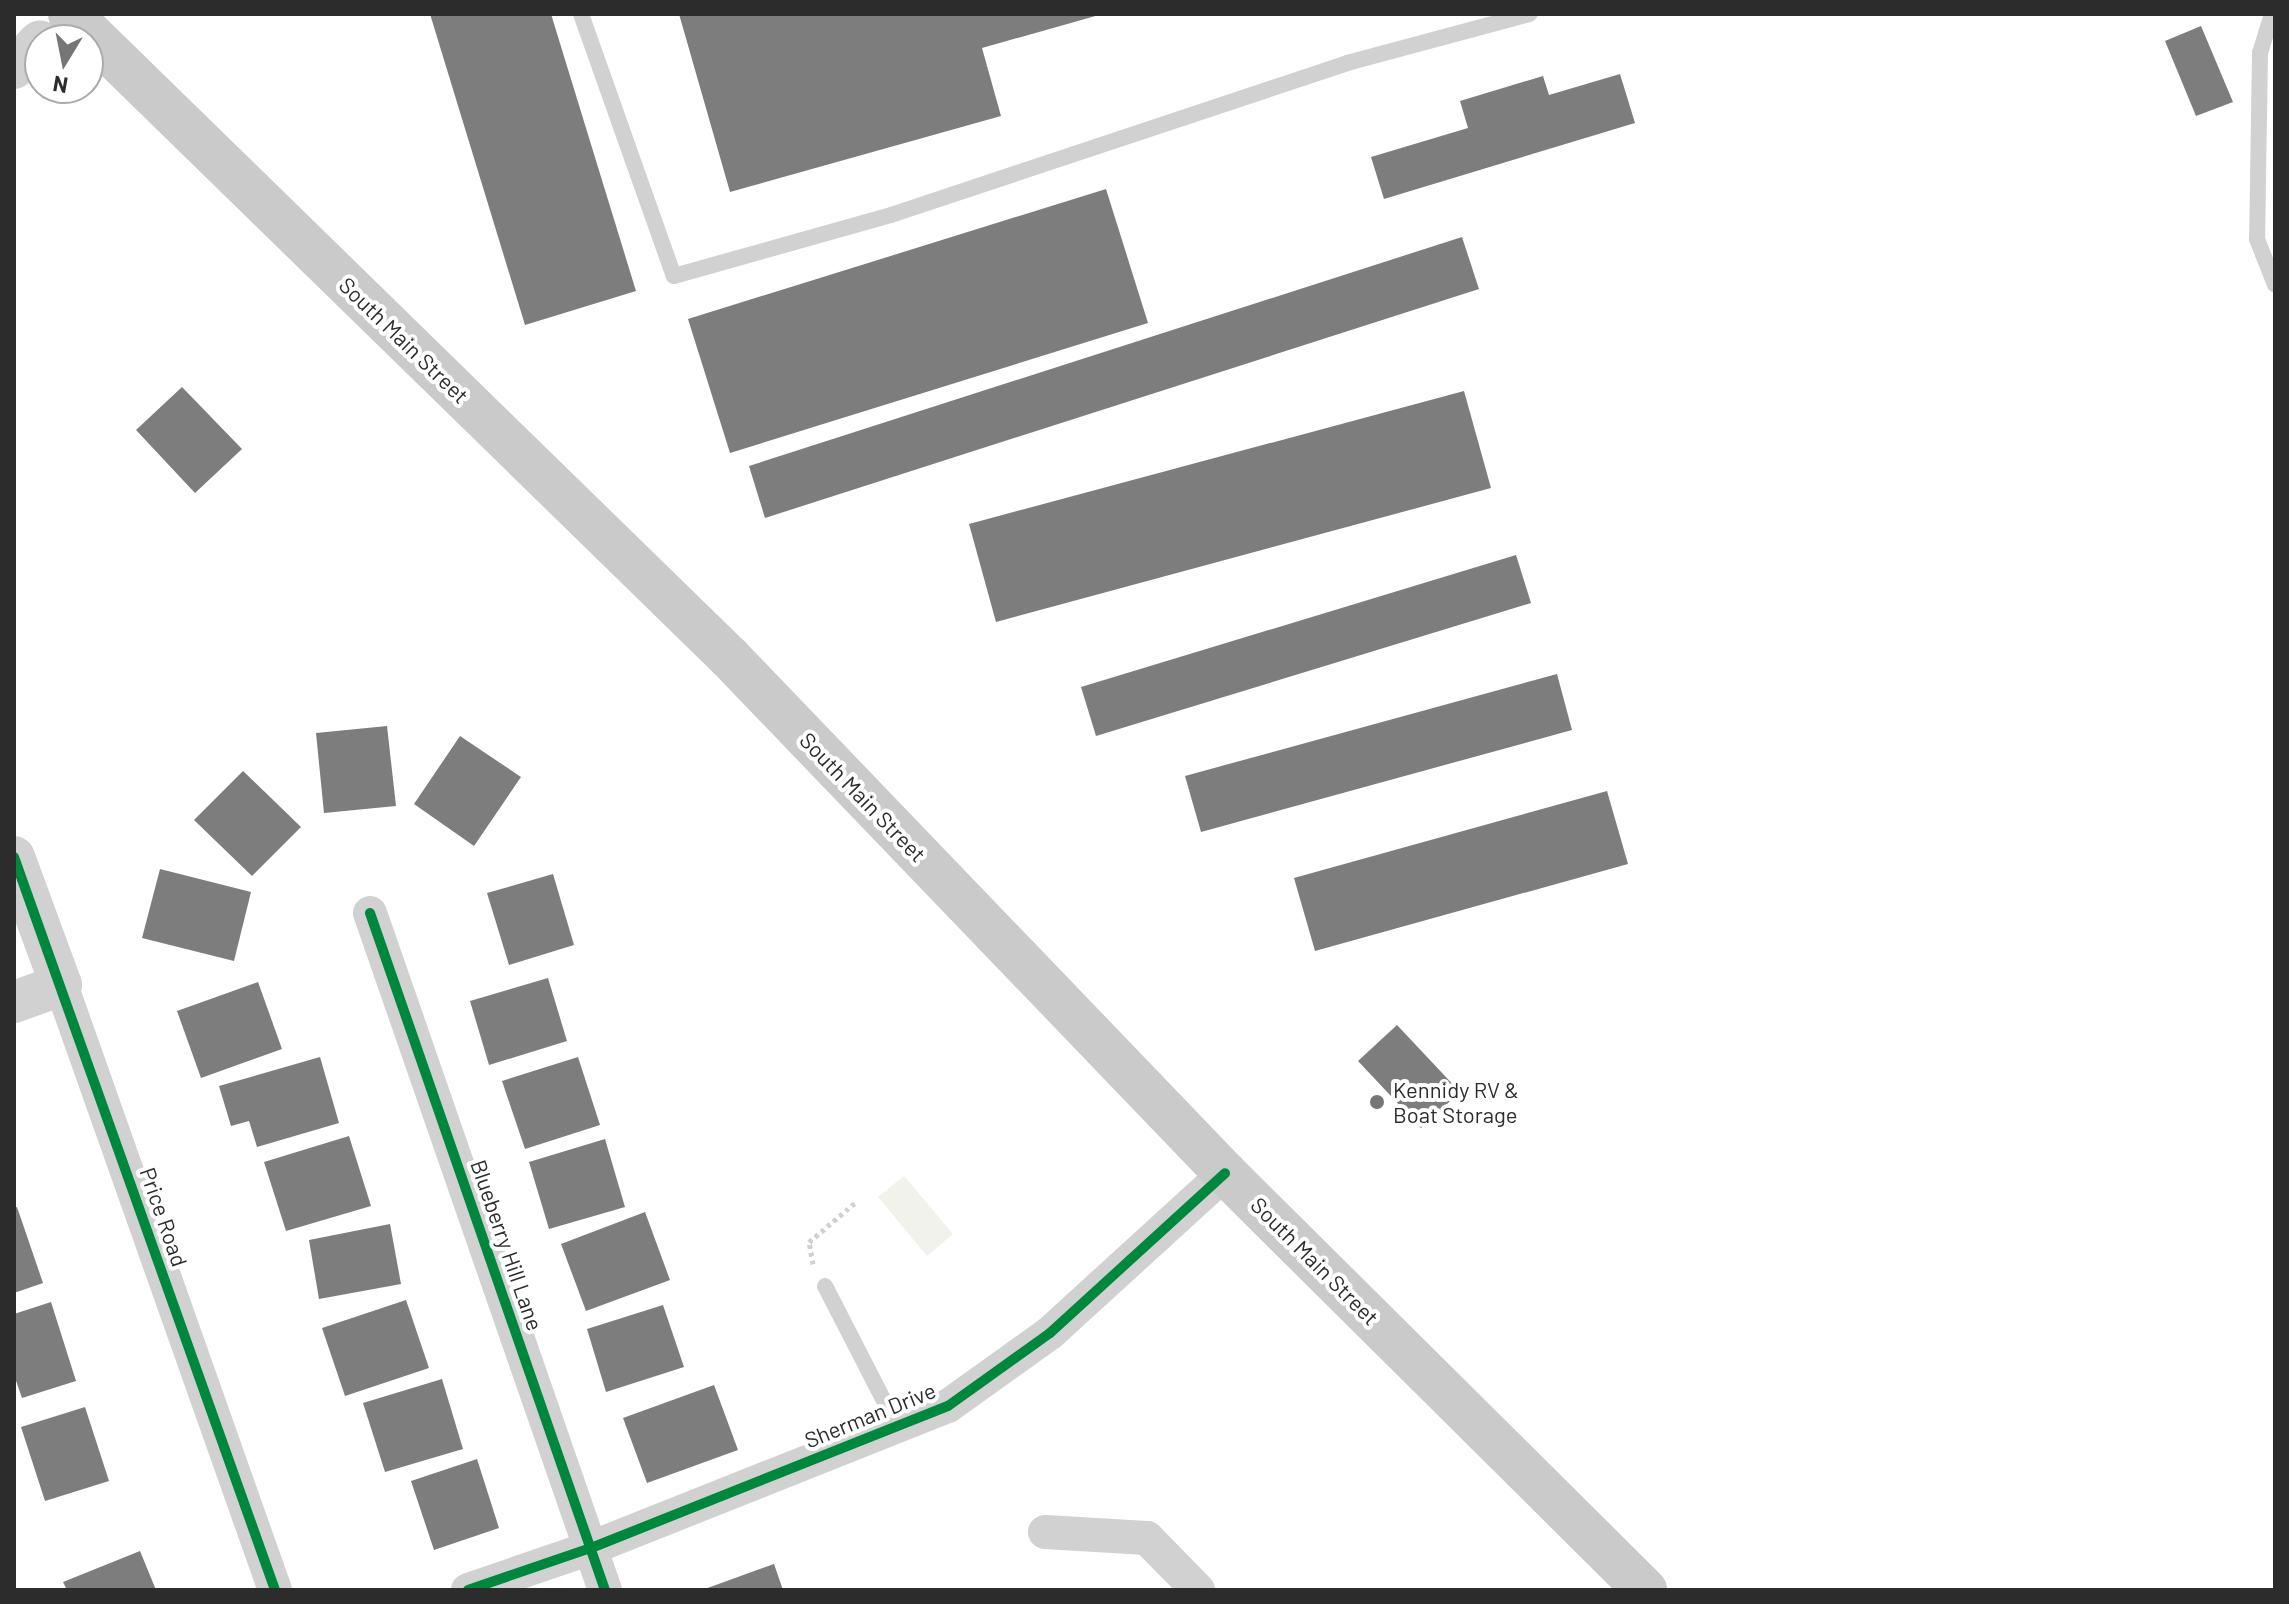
<!DOCTYPE html>
<html>
<head>
<meta charset="utf-8">
<style>
  body { margin:0 }
  #map { position:relative; width:2289px; height:1604px; overflow:hidden; background:#fff; font-family:Barlow,sans-serif }
  div>[style] { position:absolute }
  [style*='--x'] { left:calc(var(--x)*1px); top:calc(var(--y)*1px); width:calc(var(--w)*1px); rotate:calc(var(--a)*1deg) }
  .green>* { inset:0; background:#f0f2eb }
  .building>* { inset:0; background:#7d7d7d }
  .path>* { height:5px; margin-top:-2.5px; transform-origin:0; background:repeating-linear-gradient(90deg,#d1d1d1 0 4px,transparent 0 8px) }
  .service>* { height:16px; margin:-8px; padding:0 8px; transform-origin:8px; border-radius:8px; background:#d1d1d1 }
  .minor>* { height:34px; margin:-17px; padding:0 17px; transform-origin:17px; border-radius:17px; background:#d1d1d1 }
  .tertiary>* { height:42px; margin:-21px; padding:0 21px; transform-origin:21px; border-radius:21px; background:#d1d1d1 }
  .secondary>* { height:44px; margin:-22px; padding:0 22px; transform-origin:22px; border-radius:22px; background:#cacaca }
  .cycleway>* { height:10px; margin:-5px; padding:0 5px; transform-origin:5px; border-radius:5px; background:#00873e }
  .dots>* { width:22px; height:22px; translate:-50% -50%; box-sizing:border-box; border:4px solid #fff; border-radius:50% }
  span { translate:-50% -50%; white-space:nowrap; text-align:center; line-height:1.15; -webkit-text-stroke:8px #fff; paint-order:stroke }
  .street-label { font-size:22px; color:#2c2c2c }
  .poi-label { font-size:22px; color:#2c2c2c }
  .left { translate:0 -50%; text-align:left }
  .frame { position:absolute; inset:0; border:16px solid #2c2c2c; pointer-events:none }
  .north { position:absolute; left:24px; top:24px; width:80px; height:80px; box-sizing:border-box; background:#fff; border:2px solid #ababab; border-radius:50%; rotate:190deg; font-size:22px; font-weight:700; line-height:32px; text-align:center; color:#2c2c2c }
  .north::after { content:''; display:block; margin:auto; width:28px; height:36px; background:#767676; clip-path:polygon(50% 0,100% 100%,50% 72%,0 100%) }
</style>
</head>
<body>
<div id="map">
  <div class="green">
    <div style="clip-path:polygon(904px 1176px,953px 1234px,927px 1256px,878px 1197px)"></div>
  </div>
  <div class="building">
    <div style="clip-path:polygon(430px 14px,551px 14px,636px 291px,525px 325px)"></div>
    <div style="clip-path:polygon(679px 14px,1098px 14px,1099px 15px,982px 48px,1001px 116px,730px 192px)"></div>
    <div style="clip-path:polygon(2201px 26px,2233px 102px,2196px 116px,2165px 41px)"></div>
    <div style="clip-path:polygon(1620px 74px,1635px 123px,1384px 199px,1371px 157px,1468px 128px,1460px 101px,1543px 76px,1549px 95px)"></div>
    <div style="clip-path:polygon(1106px 189px,1148px 323px,730px 453px,688px 319px)"></div>
    <div style="clip-path:polygon(1462px 237px,1479px 289px,765px 518px,749px 466px)"></div>
    <div style="clip-path:polygon(182px 387px,242px 449px,195px 493px,136px 430px)"></div>
    <div style="clip-path:polygon(1464px 391px,1491px 488px,996px 622px,969px 524px)"></div>
    <div style="clip-path:polygon(1516px 555px,1531px 603px,1096px 736px,1081px 687px)"></div>
    <div style="clip-path:polygon(1557px 674px,1572px 730px,1201px 832px,1185px 776px)"></div>
    <div style="clip-path:polygon(387px 726px,396px 806px,324px 813px,316px 733px)"></div>
    <div style="clip-path:polygon(460px 736px,521px 777px,474px 846px,414px 804px)"></div>
    <div style="clip-path:polygon(243px 771px,301px 827px,252px 876px,194px 820px)"></div>
    <div style="clip-path:polygon(1607px 791px,1628px 864px,1315px 951px,1294px 878px)"></div>
    <div style="clip-path:polygon(160px 869px,251px 892px,234px 961px,142px 938px)"></div>
    <div style="clip-path:polygon(553px 874px,574px 945px,509px 965px,487px 893px)"></div>
    <div style="clip-path:polygon(548px 978px,567px 1041px,489px 1065px,470px 1001px)"></div>
    <div style="clip-path:polygon(258px 982px,282px 1049px,201px 1078px,177px 1011px)"></div>
    <div style="clip-path:polygon(1397px 1025px,1460px 1092px,1421px 1128px,1358px 1061px)"></div>
    <div style="clip-path:polygon(320px 1057px,339px 1123px,257px 1147px,249px 1121px,231px 1126px,219px 1086px)"></div>
    <div style="clip-path:polygon(578px 1057px,600px 1125px,525px 1149px,502px 1081px)"></div>
    <div style="clip-path:polygon(349px 1136px,371px 1206px,286px 1231px,264px 1162px)"></div>
    <div style="clip-path:polygon(605px 1139px,625px 1207px,549px 1229px,529px 1162px)"></div>
    <div style="clip-path:polygon(17px 1207px,43px 1283px,14px 1293px,14px 1208px)"></div>
    <div style="clip-path:polygon(645px 1212px,670px 1280px,586px 1311px,561px 1244px)"></div>
    <div style="clip-path:polygon(390px 1224px,401px 1284px,319px 1299px,309px 1240px)"></div>
    <div style="clip-path:polygon(406px 1300px,429px 1368px,345px 1396px,322px 1328px)"></div>
    <div style="clip-path:polygon(51px 1302px,76px 1381px,22px 1398px,14px 1375px,14px 1314px)"></div>
    <div style="clip-path:polygon(663px 1305px,684px 1367px,606px 1392px,587px 1329px)"></div>
    <div style="clip-path:polygon(442px 1379px,463px 1449px,385px 1472px,363px 1403px)"></div>
    <div style="clip-path:polygon(714px 1385px,738px 1450px,647px 1483px,623px 1418px)"></div>
    <div style="clip-path:polygon(85px 1407px,109px 1481px,45px 1501px,21px 1427px)"></div>
    <div style="clip-path:polygon(477px 1459px,499px 1528px,434px 1550px,411px 1481px)"></div>
    <div style="clip-path:polygon(140px 1551px,156px 1590px,67px 1590px,63px 1582px)"></div>
    <div style="clip-path:polygon(774px 1564px,783px 1590px,702px 1590px)"></div>
  </div>
  <div class="path">
    <div style="--x:813;--y:1264;--w:22;--a:-100"></div>
    <div style="--x:809;--y:1242;--w:63;--a:-40.5"></div>
  </div>
  <div class="service">
    <div style="--x:581;--y:14;--w:278;--a:70.5"></div>
    <div style="--x:674;--y:276;--w:225;--a:-15.7"></div>
    <div style="--x:891;--y:215;--w:481;--a:-18.4"></div>
    <div style="--x:1347;--y:63;--w:189;--a:-15"></div>
    <div style="--x:2272;--y:14;--w:41;--a:107.1"></div>
    <div style="--x:2260;--y:53;--w:186;--a:90.9"></div>
    <div style="--x:2257;--y:239;--w:49;--a:68.6"></div>
    <div style="--x:825;--y:1286;--w:157;--a:62.8"></div>
  </div>
  <div class="minor">
    <div style="--x:370;--y:913;--w:717;--a:70.86"></div>
    <div style="--x:61;--y:985;--w:642;--a:70.52"></div>
    <div style="--x:1045;--y:1532;--w:102;--a:3.4"></div>
    <div style="--x:1147;--y:1538;--w:73;--a:45.6"></div>
    <div style="--x:468;--y:1590;--w:130;--a:-18.9"></div>
    <div style="--x:591;--y:1548;--w:384;--a:-21.7"></div>
    <div style="--x:948;--y:1406;--w:125;--a:-35.6"></div>
    <div style="--x:1050;--y:1333;--w:237;--a:-42.4"></div>
  </div>
  <div class="tertiary">
    <div style="--x:14;--y:68;--w:37;--a:-46"></div>
    <div style="--x:14;--y:857;--w:136;--a:69.8"></div>
    <div style="--x:61;--y:985;--w:50;--a:160.1"></div>
  </div>
  <div class="secondary">
    <div style="--x:70;--y:14;--w:921;--a:44.3"></div>
    <div style="--x:729;--y:657;--w:716;--a:46.13"></div>
    <div style="--x:1225;--y:1173;--w:592;--a:44.79"></div>
  </div>
  <div class="cycleway">
    <div style="--x:14;--y:857;--w:778;--a:70.4"></div>
    <div style="--x:370;--y:913;--w:717;--a:70.86"></div>
    <div style="--x:468;--y:1590;--w:130;--a:-18.9"></div>
    <div style="--x:591;--y:1548;--w:384;--a:-21.7"></div>
    <div style="--x:948;--y:1406;--w:125;--a:-35.6"></div>
    <div style="--x:1050;--y:1333;--w:237;--a:-42.4"></div>
  </div>
  <div class="dots">
    <div style="left:1377px;top:1102px;background:#767676"></div>
  </div>
  <div class="street-label">
    <span style="left:404px;top:340px;rotate:44deg">South Main Street</span>
    <span style="left:863px;top:797px;rotate:46deg">South Main Street</span>
    <span style="left:164px;top:1217px;rotate:71deg">Price Road</span>
    <span style="left:507px;top:1245px;rotate:71deg">Blueberry Hill Lane</span>
    <span style="left:1315px;top:1261px;rotate:45deg">South Main Street</span>
    <span style="left:870px;top:1415px;rotate:-22deg">Sherman Drive</span>
  </div>
  <div class="poi-label">
    <span class="left" style="left:1393px;top:1102px">Kennidy RV &amp;<br>Boat Storage</span>
  </div>
  <div class="frame"></div>
  <div class="north">N</div>
</div>
</body>
</html>
